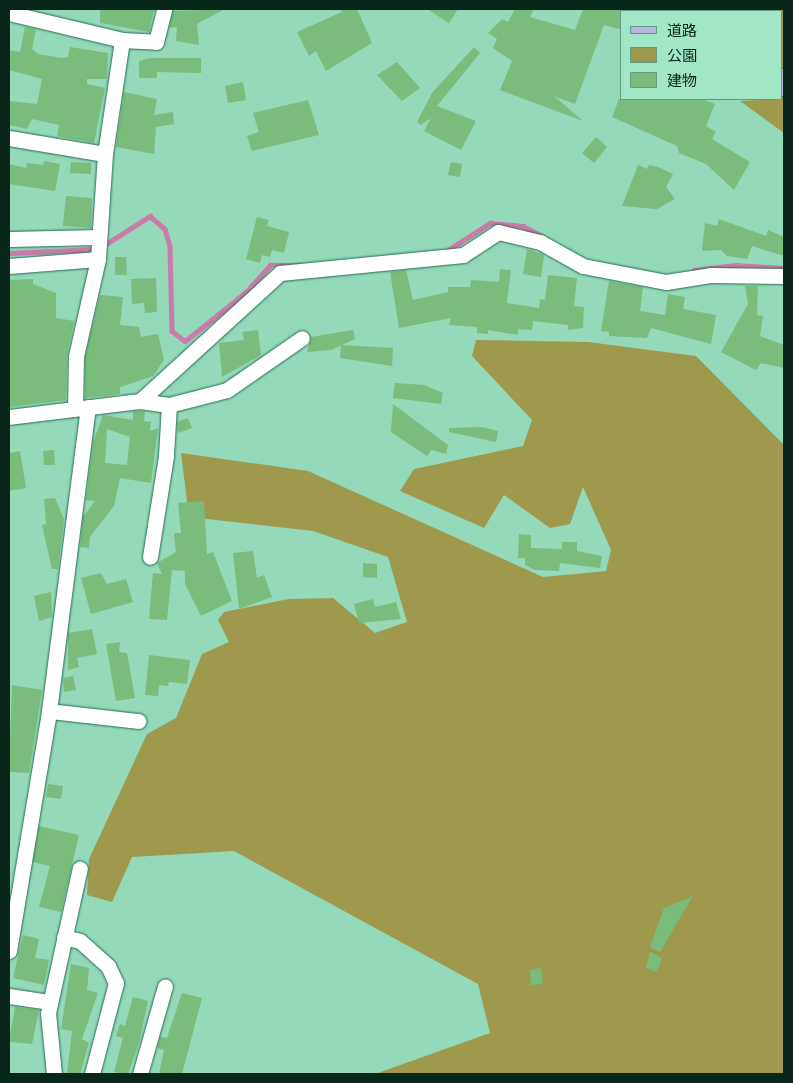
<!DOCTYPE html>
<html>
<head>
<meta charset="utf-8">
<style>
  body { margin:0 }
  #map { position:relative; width:793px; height:1083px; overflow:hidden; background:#93d9ba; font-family:"Fira Sans Condensed","Noto Sans JP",sans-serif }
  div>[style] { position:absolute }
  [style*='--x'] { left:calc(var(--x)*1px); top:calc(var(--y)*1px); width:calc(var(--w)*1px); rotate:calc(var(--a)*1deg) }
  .green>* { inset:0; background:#9f994e }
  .stream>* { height:4.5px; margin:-2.25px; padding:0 2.25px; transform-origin:2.25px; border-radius:2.25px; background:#cb7aa9 }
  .building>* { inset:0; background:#79bc7b }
  .roads { filter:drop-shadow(0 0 1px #256c52) drop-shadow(0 0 1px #256c52) }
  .street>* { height:15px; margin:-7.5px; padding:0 7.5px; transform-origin:7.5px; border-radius:7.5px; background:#fff }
  .primary>* { height:25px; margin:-12.5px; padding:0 12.5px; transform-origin:12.5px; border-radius:12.5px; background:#b6b5dc }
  span { translate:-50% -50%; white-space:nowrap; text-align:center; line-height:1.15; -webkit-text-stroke:4px #a0e6c7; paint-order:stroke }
  .frame { position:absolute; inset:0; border:10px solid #09261b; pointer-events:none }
  .legend { position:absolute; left:620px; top:10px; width:162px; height:90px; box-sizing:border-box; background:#a0e6c7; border:1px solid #649982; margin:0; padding:6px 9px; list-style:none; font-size:15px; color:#09261b }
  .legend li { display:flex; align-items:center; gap:10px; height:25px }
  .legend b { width:25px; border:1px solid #649982 }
</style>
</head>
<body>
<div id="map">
  <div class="green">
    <div style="clip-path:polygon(729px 9px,784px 9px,784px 133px,740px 101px,782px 99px,782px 11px)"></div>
    <div style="clip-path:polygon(476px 340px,588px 342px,696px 356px,784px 445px,784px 1074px,375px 1074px,490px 1033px,478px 984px,234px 851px,132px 857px,112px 902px,87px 895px,89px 859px,147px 734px,176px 718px,202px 654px,229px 642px,218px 620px,224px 612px,289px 599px,333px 598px,375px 633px,407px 622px,388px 557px,313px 531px,189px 517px,181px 453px,308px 471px,543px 577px,606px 571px,611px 550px,583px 487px,570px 524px,550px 528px,504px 495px,484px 528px,400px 491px,414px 469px,523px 446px,532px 420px,472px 356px)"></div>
  </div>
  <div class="stream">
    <div style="--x:103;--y:246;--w:56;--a:-32.6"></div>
    <div style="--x:150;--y:216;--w:20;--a:41"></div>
    <div style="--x:165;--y:229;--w:19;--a:74"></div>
    <div style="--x:170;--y:247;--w:84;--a:88.6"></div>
    <div style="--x:172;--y:331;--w:16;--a:38"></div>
    <div style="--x:185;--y:341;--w:78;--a:-38.8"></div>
    <div style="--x:246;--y:292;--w:36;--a:-48"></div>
    <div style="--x:270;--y:265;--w:29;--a:0"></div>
    <div style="--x:448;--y:250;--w:50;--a:-32.7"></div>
    <div style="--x:490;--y:223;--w:33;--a:5"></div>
    <div style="--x:523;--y:226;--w:21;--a:28"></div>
    <div style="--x:9;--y:253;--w:88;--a:-2.6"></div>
    <div style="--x:694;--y:270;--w:41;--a:-7"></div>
    <div style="--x:735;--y:265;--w:49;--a:3.5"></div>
  </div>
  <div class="building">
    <div style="clip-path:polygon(100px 9px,154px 9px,149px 32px,100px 23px)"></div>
    <div style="clip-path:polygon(225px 9px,197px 24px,199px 45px,176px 41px,177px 27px,169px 28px,173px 11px)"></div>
    <div style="clip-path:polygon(339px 9px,357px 9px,372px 43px,326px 71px,316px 51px,309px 56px,297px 32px,342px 12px)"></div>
    <div style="clip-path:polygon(427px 9px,458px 9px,449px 23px)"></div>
    <div style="clip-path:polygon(515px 9px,534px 9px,530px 17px,575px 30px,583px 9px,622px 9px,622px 30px,604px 25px,575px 104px,554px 96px,583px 121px,500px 90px,512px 61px,493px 48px,497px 39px,488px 33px,502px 19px,508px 22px)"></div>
    <div style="clip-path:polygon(25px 27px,36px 29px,32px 49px,38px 54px,61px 58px,68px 57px,70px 47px,108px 53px,107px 79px,87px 79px,87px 84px,105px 88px,94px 143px,57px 136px,59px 125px,32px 119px,27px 129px,9px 125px,9px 101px,37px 104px,42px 79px,9px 70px,9px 50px,20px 52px)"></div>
    <div style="clip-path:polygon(474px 47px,480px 53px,437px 106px,476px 121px,461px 150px,424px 131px,431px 118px,421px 125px,417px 122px,432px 93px)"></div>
    <div style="clip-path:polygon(150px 58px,201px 58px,201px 73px,157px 72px,157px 78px,139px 78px,139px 61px)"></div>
    <div style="clip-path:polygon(397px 62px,420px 88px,402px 101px,377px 75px)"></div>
    <div style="clip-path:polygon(243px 82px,246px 100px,228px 103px,225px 86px)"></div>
    <div style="clip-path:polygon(124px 92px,157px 99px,154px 115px,173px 112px,174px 124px,156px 127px,154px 154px,116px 147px)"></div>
    <div style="clip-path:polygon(619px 99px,702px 99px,715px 104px,706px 126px,716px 132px,712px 139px,750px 162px,734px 190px,706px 164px,679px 153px,677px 146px,612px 117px)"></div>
    <div style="clip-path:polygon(308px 100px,319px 135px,252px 151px,247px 136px,259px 132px,253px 113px)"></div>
    <div style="clip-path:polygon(596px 137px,607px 147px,594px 163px,582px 153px)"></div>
    <div style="clip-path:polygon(44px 161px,60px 164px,55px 191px,9px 184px,9px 164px,26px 168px,27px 163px,43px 165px)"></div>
    <div style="clip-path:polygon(71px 162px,91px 163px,91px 174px,70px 173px)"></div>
    <div style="clip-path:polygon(451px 162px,462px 164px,460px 177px,448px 175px)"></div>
    <div style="clip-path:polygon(638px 165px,647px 169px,649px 165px,658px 167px,673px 174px,666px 187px,675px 199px,657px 209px,622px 206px)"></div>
    <div style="clip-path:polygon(66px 196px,92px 198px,91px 228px,63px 226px)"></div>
    <div style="clip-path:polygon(257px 217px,269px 220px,267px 226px,289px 232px,284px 253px,272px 250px,270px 257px,262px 255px,260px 263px,246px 259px)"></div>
    <div style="clip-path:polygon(719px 219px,766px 236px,768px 230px,784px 237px,784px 256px,752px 246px,747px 259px,727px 256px,721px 250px,702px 251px,705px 223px,717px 226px)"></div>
    <div style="clip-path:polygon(527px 249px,544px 255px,541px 277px,523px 274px)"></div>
    <div style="clip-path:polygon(115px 257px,126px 257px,127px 275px,115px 275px)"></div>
    <div style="clip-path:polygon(500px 269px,511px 270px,507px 303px,539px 308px,540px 299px,545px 300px,548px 275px,577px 278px,574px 306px,584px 307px,583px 328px,568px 330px,568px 325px,533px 321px,532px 330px,518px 329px,518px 335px,488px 330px,488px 334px,477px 333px,477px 327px,449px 325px,451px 318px,399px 328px,390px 272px,406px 270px,413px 300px,448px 292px,448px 287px,470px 287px,471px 280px,499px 282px)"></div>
    <div style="clip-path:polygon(156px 278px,157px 312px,145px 313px,144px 303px,132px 304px,131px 279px)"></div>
    <div style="clip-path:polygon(33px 279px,33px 284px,56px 293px,56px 318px,74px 321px,67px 356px,66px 400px,10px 407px,9px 280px)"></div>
    <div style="clip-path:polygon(609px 281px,643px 287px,640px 311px,665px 315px,668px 294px,685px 297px,683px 309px,716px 315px,711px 344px,651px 328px,647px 338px,609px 336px,609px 332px,601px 331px)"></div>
    <div style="clip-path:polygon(745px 286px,758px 286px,757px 315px,763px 316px,760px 336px,784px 345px,784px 368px,761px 363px,756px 370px,721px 352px,748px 304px)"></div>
    <div style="clip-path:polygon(100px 295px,123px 297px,120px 325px,139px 327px,141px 337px,158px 334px,164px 360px,153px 376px,120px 387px,120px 394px,85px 398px,85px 357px)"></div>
    <div style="clip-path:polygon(258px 330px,261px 355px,222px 377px,219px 343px,244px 340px,242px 332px)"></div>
    <div style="clip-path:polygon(353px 330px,355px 339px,331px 350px,307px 352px,311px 337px)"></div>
    <div style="clip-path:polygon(341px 345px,393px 348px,392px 366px,340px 358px)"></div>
    <div style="clip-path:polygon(395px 383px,424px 385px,443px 393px,441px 404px,393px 398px)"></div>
    <div style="clip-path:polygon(393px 404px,448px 445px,446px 454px,431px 450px,427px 456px,391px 432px)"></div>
    <div style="clip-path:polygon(evenodd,133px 411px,145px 411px,144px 421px,151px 422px,150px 431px,158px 428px,151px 483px,120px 478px,114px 506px,90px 537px,89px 548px,80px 547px,83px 517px,95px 501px,86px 500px,93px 443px,103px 415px,133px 420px,133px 411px,107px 429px,130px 437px,127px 465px,105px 463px,107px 429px)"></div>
    <div style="clip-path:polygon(188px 418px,192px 428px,178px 433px,177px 422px)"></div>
    <div style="clip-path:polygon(482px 427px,498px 431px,496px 442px,449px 432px,449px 428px)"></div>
    <div style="clip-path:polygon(54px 450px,55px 465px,44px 465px,43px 451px)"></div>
    <div style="clip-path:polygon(20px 451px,26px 488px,9px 491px,9px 453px)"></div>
    <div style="clip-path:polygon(55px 498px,64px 519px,58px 569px,52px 569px,42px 525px,46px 524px,44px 499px)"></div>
    <div style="clip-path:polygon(204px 501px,207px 554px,213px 552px,232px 601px,201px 616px,185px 584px,185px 571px,172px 570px,167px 620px,149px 619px,153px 573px,162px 574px,157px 563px,176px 552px,174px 533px,181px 533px,178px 503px)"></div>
    <div style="clip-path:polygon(519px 534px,531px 535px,531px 548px,562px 549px,562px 542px,577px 542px,577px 551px,602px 556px,600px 568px,560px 563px,559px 571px,535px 570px,525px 565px,525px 558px,518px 558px)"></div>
    <div style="clip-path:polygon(253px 551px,257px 578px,264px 575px,272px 597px,239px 609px,233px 553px)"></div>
    <div style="clip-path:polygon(363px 563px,377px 564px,377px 578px,363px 577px)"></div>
    <div style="clip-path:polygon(101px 573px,107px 584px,126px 579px,133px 602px,91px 614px,81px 578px)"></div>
    <div style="clip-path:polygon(51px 592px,52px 617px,39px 621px,34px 596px)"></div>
    <div style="clip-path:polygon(373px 599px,375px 607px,396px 602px,401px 619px,359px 623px,354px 604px)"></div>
    <div style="clip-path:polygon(92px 629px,97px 654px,77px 658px,79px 667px,68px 670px,68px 633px)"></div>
    <div style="clip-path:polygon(120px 642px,119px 652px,127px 653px,135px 698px,116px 701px,106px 644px)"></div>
    <div style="clip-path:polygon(149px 655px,190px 660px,187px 684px,169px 682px,168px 686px,159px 685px,158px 696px,145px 695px)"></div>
    <div style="clip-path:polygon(73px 676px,76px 690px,64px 692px,63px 678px)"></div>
    <div style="clip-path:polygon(12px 685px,42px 690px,29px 773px,9px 772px)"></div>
    <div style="clip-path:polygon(48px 784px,63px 786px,61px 799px,46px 797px)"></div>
    <div style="clip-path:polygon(39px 826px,79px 835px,61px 912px,39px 907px,50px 866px,33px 862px)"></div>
    <div style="clip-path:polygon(693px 896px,660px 952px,650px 947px,664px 908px)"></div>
    <div style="clip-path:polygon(23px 935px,39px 939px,35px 958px,49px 960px,44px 985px,13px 978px)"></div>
    <div style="clip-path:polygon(650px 952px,662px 958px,657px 972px,646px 968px)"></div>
    <div style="clip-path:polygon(71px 964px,89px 968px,87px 990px,98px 993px,82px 1039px,89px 1043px,80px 1074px,67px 1074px,72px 1031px,61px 1029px)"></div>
    <div style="clip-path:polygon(541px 968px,543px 984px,531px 985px,530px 970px)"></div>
    <div style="clip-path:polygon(182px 993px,202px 998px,182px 1074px,159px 1074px,164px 1050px,157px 1048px,160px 1037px,167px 1038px)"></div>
    <div style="clip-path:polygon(133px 997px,148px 1001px,139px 1043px,128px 1074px,123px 1074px,114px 1072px,123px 1038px,116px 1036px,120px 1024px,125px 1026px)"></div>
    <div style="clip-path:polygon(15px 1007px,39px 1010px,32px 1044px,9px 1042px)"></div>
  </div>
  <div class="roads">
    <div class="street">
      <div style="--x:9;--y:13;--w:116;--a:13.4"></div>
      <div style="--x:122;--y:40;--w:34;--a:3"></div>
      <div style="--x:156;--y:42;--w:34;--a:-76"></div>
      <div style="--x:9;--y:138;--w:97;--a:9.5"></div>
      <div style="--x:9;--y:239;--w:90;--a:-1.3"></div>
      <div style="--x:9;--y:266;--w:89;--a:-4.5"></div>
      <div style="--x:140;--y:401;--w:29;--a:8"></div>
      <div style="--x:169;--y:405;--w:51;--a:93.4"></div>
      <div style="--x:166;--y:456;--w:102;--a:99"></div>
      <div style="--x:169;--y:405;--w:60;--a:-14.5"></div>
      <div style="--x:227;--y:390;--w:91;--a:-34.7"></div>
      <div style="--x:75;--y:408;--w:52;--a:-88.9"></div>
      <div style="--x:76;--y:356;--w:99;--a:-77.2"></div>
      <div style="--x:98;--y:259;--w:105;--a:-86.2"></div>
      <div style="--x:105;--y:154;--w:115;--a:-81.5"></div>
      <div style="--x:9;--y:417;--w:132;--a:-7"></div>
      <div style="--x:140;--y:401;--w:190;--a:-42.4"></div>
      <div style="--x:280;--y:273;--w:184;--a:-5.6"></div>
      <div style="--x:463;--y:255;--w:42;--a:-33.3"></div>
      <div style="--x:498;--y:232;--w:43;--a:13.4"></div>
      <div style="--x:540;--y:242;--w:49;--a:29.2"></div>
      <div style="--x:583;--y:266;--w:85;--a:10.9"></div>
      <div style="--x:666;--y:282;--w:46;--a:-8.8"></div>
      <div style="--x:711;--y:275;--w:73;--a:0.8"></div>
      <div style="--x:49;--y:711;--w:306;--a:-82.7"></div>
      <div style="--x:64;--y:937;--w:16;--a:14"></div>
      <div style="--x:80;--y:941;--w:38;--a:42"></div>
      <div style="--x:108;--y:966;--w:19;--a:65"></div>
      <div style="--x:116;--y:983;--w:94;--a:104.8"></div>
      <div style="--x:9;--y:951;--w:243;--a:-80.5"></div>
      <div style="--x:49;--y:711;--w:90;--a:6.4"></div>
      <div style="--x:9;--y:996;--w:40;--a:8.5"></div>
      <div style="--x:54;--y:1074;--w:61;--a:-95.6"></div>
      <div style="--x:48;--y:1013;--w:148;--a:-77.6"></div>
      <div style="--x:140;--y:1074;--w:91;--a:-74.1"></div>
    </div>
    <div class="primary">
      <div style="--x:703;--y:9;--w:4;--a:34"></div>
      <div style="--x:782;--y:81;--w:3;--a:45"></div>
    </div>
  </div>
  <div class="frame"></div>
  <ul class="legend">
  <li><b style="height:6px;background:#b6b5dc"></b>道路</li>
  <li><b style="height:14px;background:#9f994e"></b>公園</li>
  <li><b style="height:14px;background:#79bc7b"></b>建物</li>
  </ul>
</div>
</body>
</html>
